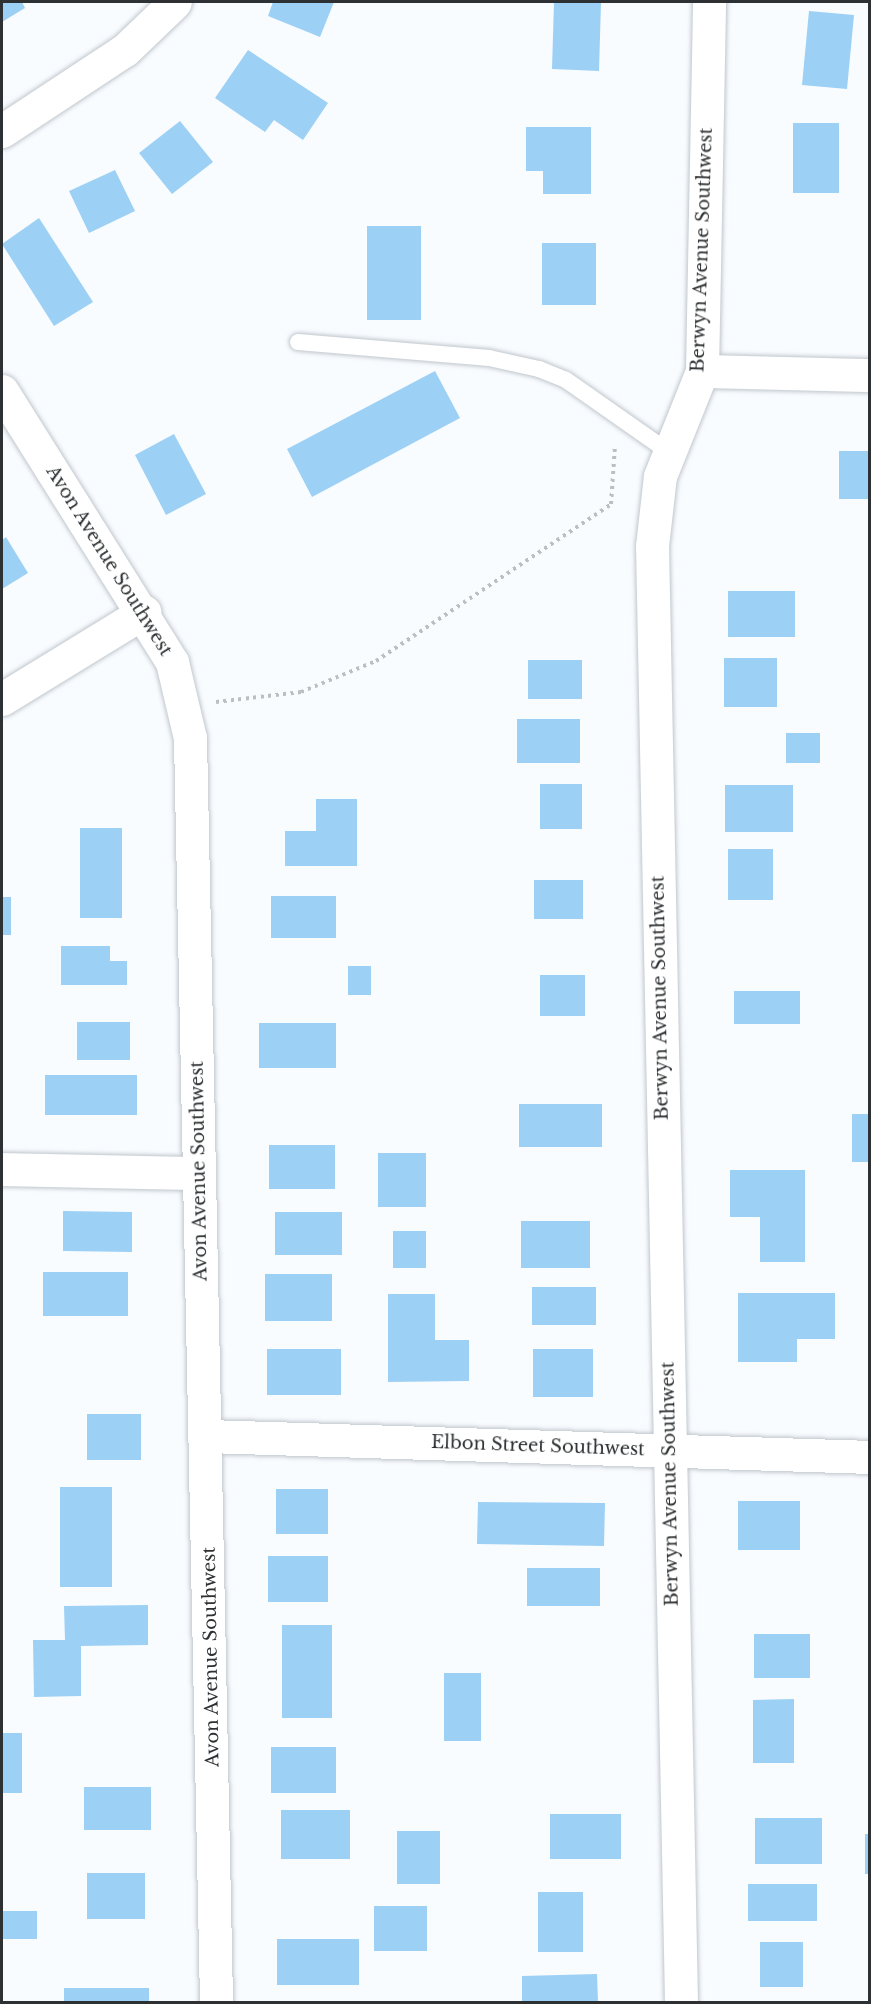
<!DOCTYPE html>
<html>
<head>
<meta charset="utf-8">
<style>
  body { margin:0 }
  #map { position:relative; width:871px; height:2004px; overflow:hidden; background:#f9fcff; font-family:"Libre Baskerville",serif }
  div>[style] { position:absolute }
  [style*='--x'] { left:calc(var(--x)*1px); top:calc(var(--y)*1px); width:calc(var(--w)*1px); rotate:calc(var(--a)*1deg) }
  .building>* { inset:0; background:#9cd0f5 }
  .path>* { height:4px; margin-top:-2px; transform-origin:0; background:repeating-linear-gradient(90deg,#bcbfc2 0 3px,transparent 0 7.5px) }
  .roads { filter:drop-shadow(0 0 2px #c0c7cd) drop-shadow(0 0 2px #c0c7cd) }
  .lane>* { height:16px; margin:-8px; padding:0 8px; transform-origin:8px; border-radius:8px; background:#fff }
  .street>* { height:33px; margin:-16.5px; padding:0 16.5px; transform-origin:16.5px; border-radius:16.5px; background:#fff }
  span { translate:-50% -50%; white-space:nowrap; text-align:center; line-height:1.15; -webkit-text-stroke:4.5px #fff; paint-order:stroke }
  .street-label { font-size:18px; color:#2e3133 }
  .frame { position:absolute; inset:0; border:3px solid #2e3133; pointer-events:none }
</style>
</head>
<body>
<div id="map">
  <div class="building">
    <div style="clip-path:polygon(2px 2px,22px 2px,25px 8px,2px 22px)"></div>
    <div style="clip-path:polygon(273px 2px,334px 2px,320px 37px,268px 16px)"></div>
    <div style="clip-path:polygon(554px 2px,601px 2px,599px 71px,552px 69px)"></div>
    <div style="clip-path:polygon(809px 11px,854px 15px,847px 89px,802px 85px)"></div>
    <div style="clip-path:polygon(248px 50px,328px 103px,303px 140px,274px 120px,265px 132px,215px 98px)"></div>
    <div style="clip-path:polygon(180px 121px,213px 162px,172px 194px,139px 153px)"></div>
    <div style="clip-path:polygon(793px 123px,839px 123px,839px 193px,793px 193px)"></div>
    <div style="clip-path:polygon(526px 127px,591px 127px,591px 194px,543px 194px,543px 171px,526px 171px)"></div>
    <div style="clip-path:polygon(115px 170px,135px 211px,89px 233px,69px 191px)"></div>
    <div style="clip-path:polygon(39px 218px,93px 302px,54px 326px,2px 244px)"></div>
    <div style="clip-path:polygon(367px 226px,421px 226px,421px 320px,367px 320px)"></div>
    <div style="clip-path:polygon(542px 243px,596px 243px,596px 305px,542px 305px)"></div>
    <div style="clip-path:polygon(435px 371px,460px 418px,312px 497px,287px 449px)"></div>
    <div style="clip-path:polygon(174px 434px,206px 494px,166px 515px,135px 455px)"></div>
    <div style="clip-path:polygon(839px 451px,870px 451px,870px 499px,839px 499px)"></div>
    <div style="clip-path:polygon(6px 537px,28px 573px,2px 589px,2px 540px)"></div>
    <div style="clip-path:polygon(728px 591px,795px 591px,795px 637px,728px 637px)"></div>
    <div style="clip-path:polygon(724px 658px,777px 658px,777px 707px,724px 707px)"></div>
    <div style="clip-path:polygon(528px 660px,582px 660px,582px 699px,528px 699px)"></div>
    <div style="clip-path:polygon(517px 719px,580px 719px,580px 763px,517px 763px)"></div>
    <div style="clip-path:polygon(786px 733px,820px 733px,820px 763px,786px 763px)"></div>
    <div style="clip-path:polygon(540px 784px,582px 784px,582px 829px,540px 829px)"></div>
    <div style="clip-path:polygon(725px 785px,793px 785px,793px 832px,725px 832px)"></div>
    <div style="clip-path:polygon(316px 799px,357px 799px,357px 866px,285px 866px,285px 831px,316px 831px)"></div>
    <div style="clip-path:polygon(80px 828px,122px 828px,122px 918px,80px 918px)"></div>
    <div style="clip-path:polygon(728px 849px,773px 849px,773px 900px,728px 900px)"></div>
    <div style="clip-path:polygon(534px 880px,583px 880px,583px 919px,534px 919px)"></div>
    <div style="clip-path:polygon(271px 896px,336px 896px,336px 938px,271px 938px)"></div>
    <div style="clip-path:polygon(2px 897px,11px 897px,11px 935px,2px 935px)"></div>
    <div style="clip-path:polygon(61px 946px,110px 946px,110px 961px,127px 961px,127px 985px,61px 985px)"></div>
    <div style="clip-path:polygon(348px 966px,371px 966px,371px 995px,348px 995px)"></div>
    <div style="clip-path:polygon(540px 975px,585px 975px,585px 1016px,540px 1016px)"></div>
    <div style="clip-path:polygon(734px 991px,800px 991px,800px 1024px,734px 1024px)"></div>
    <div style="clip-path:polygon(77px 1022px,130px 1022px,130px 1060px,77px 1060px)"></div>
    <div style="clip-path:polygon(259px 1023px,336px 1023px,336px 1068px,259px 1068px)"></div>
    <div style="clip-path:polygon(45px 1075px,137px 1075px,137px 1115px,45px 1115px)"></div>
    <div style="clip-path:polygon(519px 1104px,602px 1104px,602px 1147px,519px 1147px)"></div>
    <div style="clip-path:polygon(852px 1114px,870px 1114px,870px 1162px,852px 1162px)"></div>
    <div style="clip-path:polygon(269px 1145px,335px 1145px,335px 1189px,269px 1189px)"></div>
    <div style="clip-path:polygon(378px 1153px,426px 1153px,426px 1207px,378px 1207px)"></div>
    <div style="clip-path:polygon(730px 1170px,805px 1170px,805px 1262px,760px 1262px,760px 1217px,730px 1217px)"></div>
    <div style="clip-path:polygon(63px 1211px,132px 1212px,132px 1252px,63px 1251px)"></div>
    <div style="clip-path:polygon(275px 1212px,342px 1212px,342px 1255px,275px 1255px)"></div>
    <div style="clip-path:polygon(521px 1221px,590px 1221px,590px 1268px,521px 1268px)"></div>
    <div style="clip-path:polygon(393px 1231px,426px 1231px,426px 1268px,393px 1268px)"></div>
    <div style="clip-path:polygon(43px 1272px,128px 1272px,128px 1316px,43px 1316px)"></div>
    <div style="clip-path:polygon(265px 1274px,332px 1274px,332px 1321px,265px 1321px)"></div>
    <div style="clip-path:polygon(532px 1287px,596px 1287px,596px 1325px,532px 1325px)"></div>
    <div style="clip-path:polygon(738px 1293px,835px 1293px,835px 1339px,797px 1339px,797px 1362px,738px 1362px)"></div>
    <div style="clip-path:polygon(388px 1294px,435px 1294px,435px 1340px,469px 1340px,469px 1381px,388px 1382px)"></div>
    <div style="clip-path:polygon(267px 1349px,341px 1349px,341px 1395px,267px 1395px)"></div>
    <div style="clip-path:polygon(533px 1349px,593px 1349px,593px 1397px,533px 1397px)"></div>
    <div style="clip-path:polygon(87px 1414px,141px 1414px,141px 1460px,87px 1460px)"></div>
    <div style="clip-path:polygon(60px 1487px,112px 1487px,112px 1587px,60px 1587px)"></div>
    <div style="clip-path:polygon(276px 1489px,328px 1489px,328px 1534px,276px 1534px)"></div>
    <div style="clip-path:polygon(738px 1501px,800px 1501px,800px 1550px,738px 1550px)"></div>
    <div style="clip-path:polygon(478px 1502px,605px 1503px,604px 1546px,477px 1544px)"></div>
    <div style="clip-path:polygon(268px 1556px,328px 1556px,328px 1602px,268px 1602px)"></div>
    <div style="clip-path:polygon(527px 1568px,600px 1568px,600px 1606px,527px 1606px)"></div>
    <div style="clip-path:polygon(148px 1605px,148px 1645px,81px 1646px,81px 1696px,34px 1697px,33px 1640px,65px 1640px,64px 1606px)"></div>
    <div style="clip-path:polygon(282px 1625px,332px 1625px,332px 1718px,282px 1718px)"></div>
    <div style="clip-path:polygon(754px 1634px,810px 1634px,810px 1678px,754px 1678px)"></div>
    <div style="clip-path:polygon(444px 1673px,481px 1673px,481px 1741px,444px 1741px)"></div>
    <div style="clip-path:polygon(794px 1699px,794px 1763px,753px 1763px,753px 1700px)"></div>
    <div style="clip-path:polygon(2px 1733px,22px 1733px,22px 1793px,2px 1793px)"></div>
    <div style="clip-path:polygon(271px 1747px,336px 1747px,336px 1793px,271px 1793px)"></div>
    <div style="clip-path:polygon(84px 1787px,151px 1787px,151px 1830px,84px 1830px)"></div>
    <div style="clip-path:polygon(281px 1810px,350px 1810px,350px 1859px,281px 1859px)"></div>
    <div style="clip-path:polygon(550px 1814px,621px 1814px,621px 1859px,550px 1859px)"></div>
    <div style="clip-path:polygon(755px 1818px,822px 1818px,822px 1864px,755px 1864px)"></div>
    <div style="clip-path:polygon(397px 1831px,440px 1831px,440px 1884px,397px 1884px)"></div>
    <div style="clip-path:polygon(865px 1834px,870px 1834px,870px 1874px,865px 1874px)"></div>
    <div style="clip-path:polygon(87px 1873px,145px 1873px,145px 1919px,87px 1919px)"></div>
    <div style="clip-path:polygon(748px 1884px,817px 1884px,817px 1921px,748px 1921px)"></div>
    <div style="clip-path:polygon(538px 1892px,583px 1892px,583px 1952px,538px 1952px)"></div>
    <div style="clip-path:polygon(374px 1906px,427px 1906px,427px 1951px,374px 1951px)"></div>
    <div style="clip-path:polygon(2px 1911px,37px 1911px,37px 1939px,2px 1939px)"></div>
    <div style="clip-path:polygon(277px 1939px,359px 1939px,359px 1985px,277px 1985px)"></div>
    <div style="clip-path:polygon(760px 1942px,803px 1942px,803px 1987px,760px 1987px)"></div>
    <div style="clip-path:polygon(597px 1974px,598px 2002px,522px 2002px,522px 1976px)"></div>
    <div style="clip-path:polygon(64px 1988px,149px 1988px,149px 2002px,64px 2002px)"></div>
  </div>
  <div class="path">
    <div style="--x:216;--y:702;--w:86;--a:-6.7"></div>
    <div style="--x:301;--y:692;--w:81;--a:-22.5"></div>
    <div style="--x:376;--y:661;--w:283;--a:-33.7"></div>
    <div style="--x:611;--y:504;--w:59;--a:-86.1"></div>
  </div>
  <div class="roads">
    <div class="lane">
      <div style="--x:298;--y:342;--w:192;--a:4.8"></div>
      <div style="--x:489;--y:358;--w:51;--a:12.4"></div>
      <div style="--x:539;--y:369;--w:29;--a:22"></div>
      <div style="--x:566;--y:380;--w:126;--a:35"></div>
    </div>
    <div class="street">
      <div style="--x:2;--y:131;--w:147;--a:-33.4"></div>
      <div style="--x:125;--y:50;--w:69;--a:-43.8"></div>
      <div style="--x:702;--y:371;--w:168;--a:1.4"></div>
      <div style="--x:2;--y:391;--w:320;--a:57.9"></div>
      <div style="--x:172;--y:662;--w:78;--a:76.7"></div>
      <div style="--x:190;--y:738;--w:1264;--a:88.82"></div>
      <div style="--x:2;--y:699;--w:167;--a:-31.5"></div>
      <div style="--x:2;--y:1169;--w:196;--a:1.2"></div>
      <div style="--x:207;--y:1436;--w:663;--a:1.81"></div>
      <div style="--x:681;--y:2002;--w:1456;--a:-91.14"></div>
      <div style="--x:652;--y:546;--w:70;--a:-83.5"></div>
      <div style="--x:660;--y:476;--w:113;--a:-68.2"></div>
      <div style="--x:702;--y:371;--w:369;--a:-88.9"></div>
    </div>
  </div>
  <div class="street-label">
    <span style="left:702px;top:250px;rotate:-88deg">Berwyn Avenue Southwest</span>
    <span style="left:109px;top:561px;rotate:58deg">Avon Avenue Southwest</span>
    <span style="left:660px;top:998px;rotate:-91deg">Berwyn Avenue Southwest</span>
    <span style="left:199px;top:1171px;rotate:-91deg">Avon Avenue Southwest</span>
    <span style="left:538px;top:1446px;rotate:2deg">Elbon Street Southwest</span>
    <span style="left:670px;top:1484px;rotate:-91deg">Berwyn Avenue Southwest</span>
    <span style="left:211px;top:1657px;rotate:-91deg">Avon Avenue Southwest</span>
  </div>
  <div class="frame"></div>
</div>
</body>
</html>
